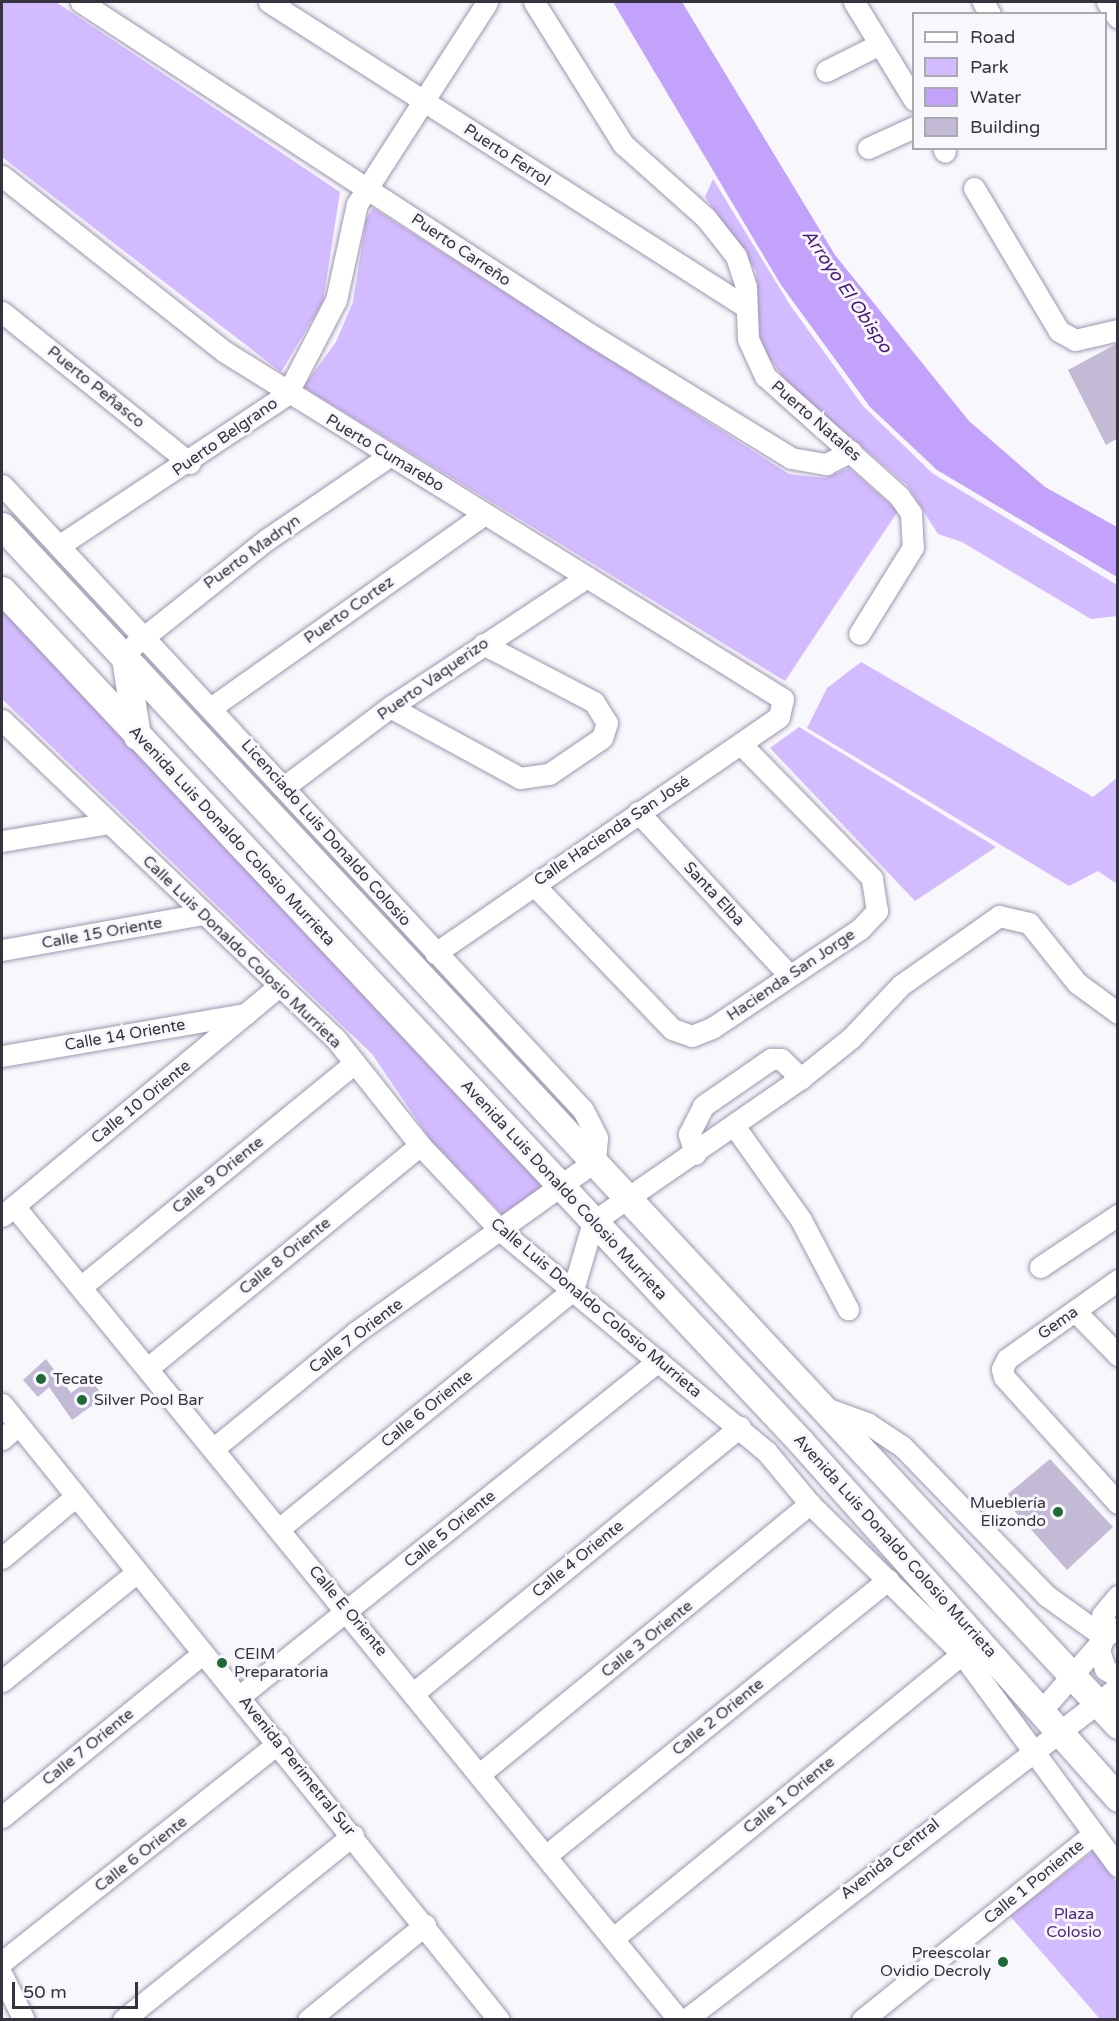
<!DOCTYPE html>
<html>
<head>
<meta charset="utf-8">
<style>
  body { margin:0 }
  #map { position:relative; width:1119px; height:2021px; overflow:hidden; background:#f8f7fc; font-family:"Varela Round",sans-serif }
  div>[style] { position:absolute }
  [style*='--x'] { left:calc(var(--x)*1px); top:calc(var(--y)*1px); width:calc(var(--w)*1px); rotate:calc(var(--a)*1deg) }
  .green>* { inset:0; background:#d3bbff }
  .water>* { inset:0; background:#c3a2fc }
  .building>* { inset:0; background:#c3bad5 }
  .roads { filter:drop-shadow(0 0 2px #9e96b0) drop-shadow(0 0 2px #9e96b0) }
  .minor>* { height:21px; margin:-10.5px; padding:0 10.5px; transform-origin:10.5px; border-radius:10.5px; background:#fff }
  .major>* { height:27px; margin:-13.5px; padding:0 13.5px; transform-origin:13.5px; border-radius:13.5px; background:#fff }
  .dots>* { width:16px; height:16px; translate:-50% -50%; box-sizing:border-box; border:3px solid #f8f7fc; border-radius:50% }
  span { translate:-50% -50%; white-space:nowrap; text-align:center; line-height:1.15; -webkit-text-stroke:6px #f8f7fc; paint-order:stroke }
  .street-label { font-size:16px; color:#37333e }
  .poi-label { font-size:16px; color:#37333e }
  .left { translate:0 -50%; text-align:left }
  .right { translate:-100% -50%; text-align:right }
  .park-label { font-size:16px; color:#55248b }
  .water-label { font-size:18px; color:#4a177e; font-style:italic }
  .frame { position:absolute; inset:0; border:3px solid #37333e; pointer-events:none }
  .legend { position:absolute; left:912px; top:12px; width:195px; height:138px; box-sizing:border-box; background:#f8f7fc; border:2px solid #aba9b0; margin:0; padding:8px 10px; list-style:none; font-size:18px; color:#37333e }
  .legend li { display:flex; align-items:center; gap:12px; height:30px }
  .legend b { width:30px; border:2px solid #aba9b0 }
  .scale { position:absolute; left:12px; top:1982px; width:126px; height:27px; box-sizing:border-box; border:3px solid #37333e; border-top:0; padding-left:8px; font-size:18px; line-height:21px; white-space:nowrap; color:#37333e; -webkit-text-stroke:4px #f8f7fc; paint-order:stroke }
</style>
</head>
<body>
<div id="map">
  <div class="green">
    <div style="clip-path:polygon(2px 2px,56px 2px,340px 192px,323px 302px,281px 372px,2px 157px)"></div>
    <div style="clip-path:polygon(713px 179px,790px 305px,863px 406px,932px 473px,1117px 585px,1117px 616px,1091px 619px,962px 542px,938px 534px,907px 485px,788px 384px,760px 345px,756px 271px,705px 197px)"></div>
    <div style="clip-path:polygon(373px 208px,789px 474px,825px 478px,849px 468px,898px 511px,785px 681px,303px 387px,336px 342px,353px 302px,366px 219px)"></div>
    <div style="clip-path:polygon(2px 601px,544px 1186px,510px 1222px,432px 1142px,372px 1054px,2px 699px)"></div>
    <div style="clip-path:polygon(861px 662px,1093px 797px,1117px 778px,1117px 884px,1098px 871px,1069px 886px,807px 728px,827px 688px)"></div>
    <div style="clip-path:polygon(799px 727px,996px 847px,915px 901px,770px 748px)"></div>
    <div style="clip-path:polygon(1094px 1851px,1117px 1883px,1117px 2019px,1100px 2019px,1010px 1916px)"></div>
  </div>
  <div class="water">
    <div style="clip-path:polygon(613px 2px,682px 2px,835px 255px,969px 421px,1045px 487px,1117px 527px,1117px 577px,937px 470px,870px 407px,781px 285px)"></div>
  </div>
  <div class="building">
    <div style="clip-path:polygon(1118px 343px,1118px 438px,1106px 445px,1068px 370px)"></div>
    <div style="clip-path:polygon(46px 1359px,71px 1393px,90px 1379px,104px 1397px,72px 1420px,49px 1387px,38px 1397px,23px 1380px)"></div>
    <div style="clip-path:polygon(1050px 1459px,1113px 1527px,1067px 1570px,1003px 1498px)"></div>
  </div>
  <div class="roads">
    <div class="minor">
      <div style="--x:81;--y:2;--w:605;--a:33.14"></div>
      <div style="--x:588;--y:333;--w:238;--a:31.6"></div>
      <div style="--x:791;--y:458;--w:36;--a:10"></div>
      <div style="--x:826;--y:464;--w:28;--a:-27"></div>
      <div style="--x:269;--y:2;--w:566;--a:32.6"></div>
      <div style="--x:534;--y:2;--w:168;--a:57.9"></div>
      <div style="--x:623;--y:144;--w:111;--a:41.7"></div>
      <div style="--x:706;--y:218;--w:48;--a:51.7"></div>
      <div style="--x:736;--y:256;--w:33;--a:72"></div>
      <div style="--x:746;--y:287;--w:52;--a:87.8"></div>
      <div style="--x:748;--y:339;--w:41;--a:65.3"></div>
      <div style="--x:765;--y:376;--w:180;--a:41.8"></div>
      <div style="--x:899;--y:496;--w:21;--a:55"></div>
      <div style="--x:911;--y:513;--w:34;--a:87"></div>
      <div style="--x:913;--y:547;--w:102;--a:121.8"></div>
      <div style="--x:854;--y:2;--w:115;--a:58.5"></div>
      <div style="--x:983;--y:2;--w:14;--a:60"></div>
      <div style="--x:1107;--y:2;--w:19;--a:55"></div>
      <div style="--x:826;--y:71;--w:60;--a:-26.6"></div>
      <div style="--x:868;--y:148;--w:51;--a:-24.5"></div>
      <div style="--x:943;--y:148;--w:4;--a:63"></div>
      <div style="--x:2;--y:176;--w:284;--a:38.3"></div>
      <div style="--x:225;--y:352;--w:657;--a:31.88"></div>
      <div style="--x:783;--y:699;--w:18;--a:103"></div>
      <div style="--x:779;--y:717;--w:417;--a:145.5"></div>
      <div style="--x:974;--y:188;--w:166;--a:59.3"></div>
      <div style="--x:1059;--y:331;--w:18;--a:29"></div>
      <div style="--x:1075;--y:340;--w:44;--a:-13.1"></div>
      <div style="--x:2;--y:312;--w:241;--a:38.8"></div>
      <div style="--x:2;--y:485;--w:853;--a:47.09"></div>
      <div style="--x:583;--y:1110;--w:31;--a:63"></div>
      <div style="--x:597;--y:1138;--w:23;--a:95"></div>
      <div style="--x:595;--y:1161;--w:295;--a:144.4"></div>
      <div style="--x:355;--y:1333;--w:181;--a:140.8"></div>
      <div style="--x:60;--y:545;--w:273;--a:-33.6"></div>
      <div style="--x:287;--y:394;--w:106;--a:-62.5"></div>
      <div style="--x:336;--y:300;--w:98;--a:-77.7"></div>
      <div style="--x:357;--y:204;--w:240;--a:-57.2"></div>
      <div style="--x:134;--y:645;--w:169;--a:-38.5"></div>
      <div style="--x:266;--y:540;--w:149;--a:-34.3"></div>
      <div style="--x:212;--y:707;--w:334;--a:-35.3"></div>
      <div style="--x:390;--y:707;--w:148;--a:28.6"></div>
      <div style="--x:520;--y:778;--w:29;--a:-8"></div>
      <div style="--x:549;--y:774;--w:64;--a:-34.2"></div>
      <div style="--x:602;--y:738;--w:16;--a:-72"></div>
      <div style="--x:607;--y:723;--w:25;--a:-122"></div>
      <div style="--x:594;--y:702;--w:125;--a:-152.4"></div>
      <div style="--x:2;--y:720;--w:460;--a:43.7"></div>
      <div style="--x:335;--y:1038;--w:137;--a:51.5"></div>
      <div style="--x:420;--y:1145;--w:120;--a:46.7"></div>
      <div style="--x:502;--y:1232;--w:343;--a:39.7"></div>
      <div style="--x:766;--y:1451;--w:69;--a:50.3"></div>
      <div style="--x:810;--y:1504;--w:214;--a:44.6"></div>
      <div style="--x:962;--y:1654;--w:263;--a:53.7"></div>
      <div style="--x:284;--y:787;--w:133;--a:-37"></div>
      <div style="--x:390;--y:707;--w:236;--a:-33.4"></div>
      <div style="--x:638;--y:812;--w:222;--a:47.2"></div>
      <div style="--x:2;--y:841;--w:109;--a:-9.5"></div>
      <div style="--x:534;--y:885;--w:199;--a:46.2"></div>
      <div style="--x:672;--y:1029;--w:21;--a:19"></div>
      <div style="--x:692;--y:1036;--w:22;--a:-22"></div>
      <div style="--x:712;--y:1028;--w:178;--a:-33.8"></div>
      <div style="--x:860;--y:929;--w:25;--a:-47"></div>
      <div style="--x:877;--y:911;--w:33;--a:-99"></div>
      <div style="--x:872;--y:878;--w:187;--a:-134.4"></div>
      <div style="--x:2;--y:950;--w:203;--a:-10.2"></div>
      <div style="--x:2;--y:1056;--w:248;--a:-9.8"></div>
      <div style="--x:735;--y:1127;--w:114;--a:54.6"></div>
      <div style="--x:801;--y:1220;--w:101;--a:62.2"></div>
      <div style="--x:695;--y:1154;--w:21;--a:-107"></div>
      <div style="--x:689;--y:1134;--w:31;--a:-63"></div>
      <div style="--x:703;--y:1106;--w:83;--a:-34.7"></div>
      <div style="--x:771;--y:1059;--w:10;--a:0"></div>
      <div style="--x:781;--y:1059;--w:28;--a:44"></div>
      <div style="--x:14;--y:1206;--w:1051;--a:50.75"></div>
      <div style="--x:2;--y:1216;--w:360;--a:-39.7"></div>
      <div style="--x:1040;--y:1267;--w:94;--a:-33.7"></div>
      <div style="--x:1118;--y:1280;--w:136;--a:144.6"></div>
      <div style="--x:1007;--y:1359;--w:11;--a:117"></div>
      <div style="--x:1002;--y:1369;--w:8;--a:76"></div>
      <div style="--x:1004;--y:1377;--w:170;--a:47.9"></div>
      <div style="--x:82;--y:1286;--w:352;--a:-39.3"></div>
      <div style="--x:1075;--y:1311;--w:62;--a:45.7"></div>
      <div style="--x:149;--y:1367;--w:350;--a:-39.3"></div>
      <div style="--x:2;--y:1404;--w:791;--a:51.1"></div>
      <div style="--x:825;--y:1408;--w:45;--a:19.7"></div>
      <div style="--x:867;--y:1423;--w:43;--a:33.7"></div>
      <div style="--x:903;--y:1447;--w:207;--a:46"></div>
      <div style="--x:1047;--y:1596;--w:70;--a:35.7"></div>
      <div style="--x:2;--y:1439;--w:21;--a:-41"></div>
      <div style="--x:280;--y:1528;--w:377;--a:-39.1"></div>
      <div style="--x:573;--y:1290;--w:71;--a:-73.6"></div>
      <div style="--x:593;--y:1222;--w:253;--a:-34.7"></div>
      <div style="--x:801;--y:1078;--w:64;--a:-38.7"></div>
      <div style="--x:851;--y:1038;--w:73;--a:-46.7"></div>
      <div style="--x:901;--y:985;--w:120;--a:-35.1"></div>
      <div style="--x:999;--y:916;--w:31;--a:13"></div>
      <div style="--x:1029;--y:923;--w:77;--a:51.3"></div>
      <div style="--x:1077;--y:983;--w:51;--a:36.2"></div>
      <div style="--x:2;--y:1558;--w:95;--a:-39.9"></div>
      <div style="--x:1118;--y:1628;--w:17;--a:147"></div>
      <div style="--x:1104;--y:1637;--w:14;--a:111"></div>
      <div style="--x:1099;--y:1650;--w:20;--a:72"></div>
      <div style="--x:1105;--y:1669;--w:15;--a:32"></div>
      <div style="--x:1109;--y:1631;--w:17;--a:-114"></div>
      <div style="--x:1102;--y:1615;--w:25;--a:-50"></div>
      <div style="--x:2;--y:1681;--w:174;--a:-38.9"></div>
      <div style="--x:416;--y:1691;--w:418;--a:-39.2"></div>
      <div style="--x:240;--y:1696;--w:536;--a:-38.71"></div>
      <div style="--x:1042;--y:1710;--w:89;--a:-49.1"></div>
      <div style="--x:482;--y:1772;--w:424;--a:-39.3"></div>
      <div style="--x:2;--y:1817;--w:259;--a:-39.2"></div>
      <div style="--x:548;--y:1854;--w:437;--a:-38.9"></div>
      <div style="--x:616;--y:1936;--w:446;--a:-39.2"></div>
      <div style="--x:2;--y:1962;--w:352;--a:-38.4"></div>
      <div style="--x:2;--y:1975;--w:50;--a:63.9"></div>
      <div style="--x:123;--y:2020;--w:295;--a:-38.8"></div>
      <div style="--x:308;--y:2020;--w:151;--a:-39.1"></div>
      <div style="--x:685;--y:2020;--w:546;--a:-37.56"></div>
      <div style="--x:862;--y:2020;--w:297;--a:-38.8"></div>
    </div>
    <div class="major">
      <div style="--x:2;--y:526;--w:1638;--a:47.05"></div>
      <div style="--x:2;--y:590;--w:1167;--a:46.84"></div>
      <div style="--x:800;--y:1441;--w:478;--a:48.3"></div>
      <div style="--x:125;--y:658;--w:79;--a:81.3"></div>
    </div>
  </div>
  <div class="dots">
    <div style="left:41px;top:1379px;background:#1e6937"></div>
    <div style="left:82px;top:1400px;background:#1e6937"></div>
    <div style="left:1058px;top:1512px;background:#1e6937"></div>
    <div style="left:222px;top:1663px;background:#1e6937"></div>
    <div style="left:1003px;top:1962px;background:#1e6937"></div>
  </div>
  <div class="street-label">
    <span style="left:507px;top:155px;rotate:33deg">Puerto Ferrol</span>
    <span style="left:461px;top:250px;rotate:34deg">Puerto Carreño</span>
    <span style="left:96px;top:387px;rotate:39deg">Puerto Peñasco</span>
    <span style="left:816px;top:421px;rotate:41deg">Puerto Natales</span>
    <span style="left:225px;top:437px;rotate:-35deg">Puerto Belgrano</span>
    <span style="left:385px;top:453px;rotate:31deg">Puerto Cumarebo</span>
    <span style="left:252px;top:552px;rotate:-36deg">Puerto Madryn</span>
    <span style="left:349px;top:610px;rotate:-35deg">Puerto Cortez</span>
    <span style="left:433px;top:679px;rotate:-35deg">Puerto Vaquerizo</span>
    <span style="left:612px;top:831px;rotate:-34deg">Calle Hacienda San José</span>
    <span style="left:326px;top:833px;rotate:48deg">Licenciado Luis Donaldo Colosio</span>
    <span style="left:232px;top:836px;rotate:47deg">Avenida Luis Donaldo Colosio Murrieta</span>
    <span style="left:714px;top:894px;rotate:47deg">Santa Elba</span>
    <span style="left:102px;top:933px;rotate:-10deg">Calle 15 Oriente</span>
    <span style="left:242px;top:952px;rotate:44deg">Calle Luis Donaldo Colosio Murrieta</span>
    <span style="left:791px;top:975px;rotate:-34deg">Hacienda San Jorge</span>
    <span style="left:125px;top:1035px;rotate:-10deg">Calle 14 Oriente</span>
    <span style="left:141px;top:1102px;rotate:-39deg">Calle 10 Oriente</span>
    <span style="left:218px;top:1175px;rotate:-39deg">Calle 9 Oriente</span>
    <span style="left:564px;top:1190px;rotate:47deg">Avenida Luis Donaldo Colosio Murrieta</span>
    <span style="left:285px;top:1256px;rotate:-39deg">Calle 8 Oriente</span>
    <span style="left:596px;top:1308px;rotate:40deg">Calle Luis Donaldo Colosio Murrieta</span>
    <span style="left:1058px;top:1323px;rotate:-35deg">Gema</span>
    <span style="left:356px;top:1336px;rotate:-37deg">Calle 7 Oriente</span>
    <span style="left:427px;top:1409px;rotate:-39deg">Calle 6 Oriente</span>
    <span style="left:450px;top:1529px;rotate:-39deg">Calle 5 Oriente</span>
    <span style="left:895px;top:1546px;rotate:48deg">Avenida Luis Donaldo Colosio Murrieta</span>
    <span style="left:578px;top:1559px;rotate:-39deg">Calle 4 Oriente</span>
    <span style="left:348px;top:1611px;rotate:50deg">Calle E Oriente</span>
    <span style="left:647px;top:1639px;rotate:-39deg">Calle 3 Oriente</span>
    <span style="left:718px;top:1717px;rotate:-39deg">Calle 2 Oriente</span>
    <span style="left:88px;top:1747px;rotate:-39deg">Calle 7 Oriente</span>
    <span style="left:297px;top:1766px;rotate:51deg">Avenida Perimetral Sur</span>
    <span style="left:789px;top:1795px;rotate:-39deg">Calle 1 Oriente</span>
    <span style="left:141px;top:1854px;rotate:-38deg">Calle 6 Oriente</span>
    <span style="left:890px;top:1859px;rotate:-38deg">Avenida Central</span>
    <span style="left:1034px;top:1882px;rotate:-39deg">Calle 1 Poniente</span>
  </div>
  <div class="poi-label">
    <span class="left" style="left:53px;top:1379px">Tecate</span>
    <span class="left" style="left:94px;top:1400px">Silver Pool Bar</span>
    <span class="right" style="left:1046px;top:1512px">Mueblería<br>Elizondo</span>
    <span class="left" style="left:234px;top:1663px">CEIM<br>Preparatoria</span>
    <span class="right" style="left:991px;top:1962px">Preescolar<br>Ovidio Decroly</span>
  </div>
  <div class="park-label">
    <span style="left:1074px;top:1923px">Plaza<br>Colosio</span>
  </div>
  <div class="water-label">
    <span style="left:847px;top:291px;rotate:56deg">Arroyo El Obispo</span>
  </div>
  <div class="frame"></div>
  <ul class="legend">
  <li><b style="height:8px;background:#fff"></b>Road</li>
  <li><b style="height:16px;background:#d3bbff"></b>Park</li>
  <li><b style="height:16px;background:#c3a2fc"></b>Water</li>
  <li><b style="height:16px;background:#c3bad5"></b>Building</li>
  </ul>
  <div class="scale">50 m</div>
</div>
</body>
</html>
